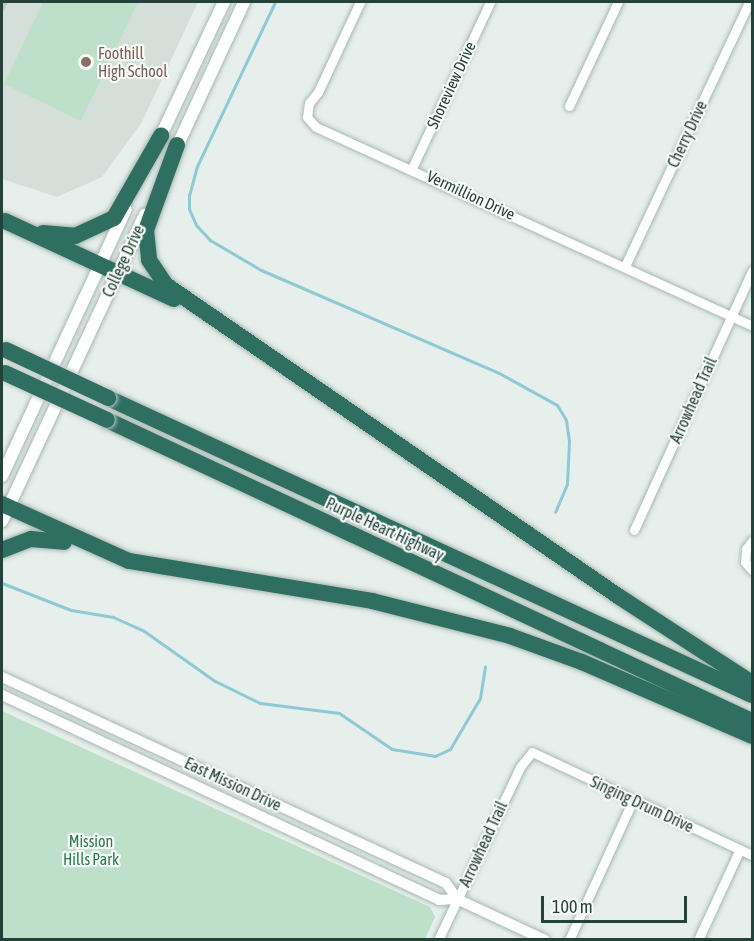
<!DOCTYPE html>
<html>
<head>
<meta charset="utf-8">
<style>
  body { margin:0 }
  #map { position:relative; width:754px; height:941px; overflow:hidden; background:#e6efeb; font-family:"Asap Condensed",sans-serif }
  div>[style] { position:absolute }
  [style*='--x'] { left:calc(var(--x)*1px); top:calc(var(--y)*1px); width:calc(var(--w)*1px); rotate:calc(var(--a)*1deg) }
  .built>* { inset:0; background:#d4dfda }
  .green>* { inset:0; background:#bfe0c8 }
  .stream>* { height:3px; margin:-1.5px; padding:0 1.5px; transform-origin:1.5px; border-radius:1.5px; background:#8ec9d4 }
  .building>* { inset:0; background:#bbcac4 }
  .roads { filter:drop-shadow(0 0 2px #a8b8b2) drop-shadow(0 0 2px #a8b8b2) }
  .minor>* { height:9px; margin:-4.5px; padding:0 4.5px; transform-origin:4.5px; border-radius:4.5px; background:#fff }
  .tertiary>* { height:10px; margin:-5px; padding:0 5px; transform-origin:5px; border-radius:5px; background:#fff }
  .secondary>* { height:12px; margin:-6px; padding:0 6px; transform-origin:6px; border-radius:6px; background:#fff }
  .motorway>* { height:16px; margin:-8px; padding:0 8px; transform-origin:8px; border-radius:8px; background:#2f6f62 }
  .bridges { filter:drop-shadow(0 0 2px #c2cac8) drop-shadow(0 0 2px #c2cac8) }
  .motorway-bridge>* { height:16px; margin:-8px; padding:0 8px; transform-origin:8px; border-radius:8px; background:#2f6f62 }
  .dots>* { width:16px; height:16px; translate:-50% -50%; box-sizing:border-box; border:3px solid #f7fbf9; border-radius:50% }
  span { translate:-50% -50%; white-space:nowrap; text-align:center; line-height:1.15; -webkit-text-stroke:4.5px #f7fbf9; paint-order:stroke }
  .education-label { font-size:16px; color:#785e54 }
  .left { translate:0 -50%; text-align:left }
  .street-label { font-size:16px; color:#24423a }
  .park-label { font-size:16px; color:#2d7a4b }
  .frame { position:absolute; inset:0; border:3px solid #24423a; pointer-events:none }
  .scale { position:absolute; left:541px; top:896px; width:146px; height:27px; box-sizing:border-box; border:3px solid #24423a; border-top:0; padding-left:8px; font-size:18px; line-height:21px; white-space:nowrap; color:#24423a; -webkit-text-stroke:4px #f7fbf9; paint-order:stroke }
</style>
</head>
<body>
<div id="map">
  <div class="built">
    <div style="clip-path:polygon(2px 2px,198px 2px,142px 122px,102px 177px,57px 197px,2px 179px)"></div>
  </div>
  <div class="green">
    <div style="clip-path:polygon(43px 2px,138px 2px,81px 121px,4px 84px)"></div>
    <div style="clip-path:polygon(2px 711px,430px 907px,435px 917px,425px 939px,2px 939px)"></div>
  </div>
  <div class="stream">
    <div style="--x:275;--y:2;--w:182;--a:115.4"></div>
    <div style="--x:197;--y:166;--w:30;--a:105"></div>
    <div style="--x:189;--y:195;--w:14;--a:90"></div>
    <div style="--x:189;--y:209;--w:17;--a:66"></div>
    <div style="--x:196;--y:225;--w:21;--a:47"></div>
    <div style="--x:210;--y:240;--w:59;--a:30.5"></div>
    <div style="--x:261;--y:270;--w:259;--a:23.4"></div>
    <div style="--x:499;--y:373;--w:66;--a:28.9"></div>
    <div style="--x:557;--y:405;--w:17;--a:59"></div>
    <div style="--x:566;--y:420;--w:21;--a:82"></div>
    <div style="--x:569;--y:441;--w:43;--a:92.7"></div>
    <div style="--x:567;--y:484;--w:30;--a:113"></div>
    <div style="--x:2;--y:583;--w:74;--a:21.4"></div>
    <div style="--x:71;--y:610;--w:43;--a:9.5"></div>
    <div style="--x:113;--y:617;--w:34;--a:24"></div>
    <div style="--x:144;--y:631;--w:87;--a:35.2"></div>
    <div style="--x:215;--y:681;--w:50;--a:26.1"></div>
    <div style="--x:260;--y:703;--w:80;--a:7.2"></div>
    <div style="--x:339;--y:713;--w:64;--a:34.2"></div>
    <div style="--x:392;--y:749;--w:44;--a:9.2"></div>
    <div style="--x:435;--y:756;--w:17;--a:-25"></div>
    <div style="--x:450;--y:749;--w:59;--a:-59.5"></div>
    <div style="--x:480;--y:698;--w:32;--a:-81"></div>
  </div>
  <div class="building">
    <div style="clip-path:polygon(2px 2px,8px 2px,2px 14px)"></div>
  </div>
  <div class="roads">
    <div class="minor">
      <div style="--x:360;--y:2;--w:99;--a:115"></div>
      <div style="--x:318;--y:92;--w:14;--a:129"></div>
      <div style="--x:309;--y:103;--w:14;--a:98"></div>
      <div style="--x:307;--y:117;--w:13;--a:48"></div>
      <div style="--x:316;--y:127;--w:479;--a:24.5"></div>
      <div style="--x:569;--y:106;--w:115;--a:-64.8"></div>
      <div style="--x:412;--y:168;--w:183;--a:-64.8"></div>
      <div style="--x:625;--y:266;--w:292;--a:-64.8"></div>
      <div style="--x:634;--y:530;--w:285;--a:-65.5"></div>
      <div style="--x:752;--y:541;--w:10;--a:127"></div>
      <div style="--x:746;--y:549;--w:13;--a:94"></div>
      <div style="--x:745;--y:562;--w:11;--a:49"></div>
      <div style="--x:438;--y:940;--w:191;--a:-64.6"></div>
      <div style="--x:520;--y:767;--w:19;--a:-51"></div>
      <div style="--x:532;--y:752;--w:243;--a:25.1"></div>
      <div style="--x:569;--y:940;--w:154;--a:-65.4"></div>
      <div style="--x:698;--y:940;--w:100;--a:-65.2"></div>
    </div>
    <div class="tertiary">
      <div style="--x:2;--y:677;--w:489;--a:24.9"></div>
      <div style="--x:446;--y:883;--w:19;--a:55"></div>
      <div style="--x:2;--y:695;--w:483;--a:25.1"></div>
      <div style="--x:439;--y:900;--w:18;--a:-3"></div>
      <div style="--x:457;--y:899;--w:97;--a:25"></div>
    </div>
    <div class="secondary">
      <div style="--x:158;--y:142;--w:155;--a:-64.8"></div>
      <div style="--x:174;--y:153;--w:166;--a:-65.1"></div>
      <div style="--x:2;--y:476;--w:294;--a:-65.1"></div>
      <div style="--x:2;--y:521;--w:338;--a:-65"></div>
    </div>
    <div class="motorway">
      <div style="--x:177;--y:145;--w:90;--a:110"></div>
      <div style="--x:146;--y:230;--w:30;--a:84"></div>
      <div style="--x:149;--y:260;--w:30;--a:56"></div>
      <div style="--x:166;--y:285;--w:549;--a:34.53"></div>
      <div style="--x:618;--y:596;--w:160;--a:33"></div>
      <div style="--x:5;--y:221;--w:186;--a:24.8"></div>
      <div style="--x:43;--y:233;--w:32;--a:5"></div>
      <div style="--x:75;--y:236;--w:43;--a:-24.8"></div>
      <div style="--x:114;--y:218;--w:95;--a:-60.2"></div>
      <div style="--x:108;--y:398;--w:709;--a:24.76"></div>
      <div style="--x:107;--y:420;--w:712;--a:25.02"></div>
      <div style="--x:2;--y:504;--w:139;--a:24.2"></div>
      <div style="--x:129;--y:561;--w:246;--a:9.3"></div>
      <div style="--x:372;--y:601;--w:142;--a:14.2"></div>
      <div style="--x:510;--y:636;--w:77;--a:19.9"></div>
      <div style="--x:582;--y:662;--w:185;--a:23.5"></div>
      <div style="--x:2;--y:550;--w:31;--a:-21"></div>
      <div style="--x:31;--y:539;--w:33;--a:5"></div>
    </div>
  </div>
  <div class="bridges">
    <div class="motorway-bridge">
      <div style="--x:6;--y:350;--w:113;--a:25.2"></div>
      <div style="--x:5;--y:373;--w:112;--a:24.7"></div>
    </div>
  </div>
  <div class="dots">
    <div style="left:86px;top:62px;background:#8d6e63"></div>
  </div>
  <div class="education-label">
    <span class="left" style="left:98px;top:62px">Foothill<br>High School</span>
  </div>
  <div class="street-label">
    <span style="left:451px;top:85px;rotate:-65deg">Shoreview Drive</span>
    <span style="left:687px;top:134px;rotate:-65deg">Cherry Drive</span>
    <span style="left:471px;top:195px;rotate:25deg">Vermillion Drive</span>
    <span style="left:123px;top:261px;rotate:-65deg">College Drive</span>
    <span style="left:693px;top:400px;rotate:-66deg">Arrowhead Trail</span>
    <span style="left:385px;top:529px;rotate:25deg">Purple Heart Highway</span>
    <span style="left:233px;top:784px;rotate:25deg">East Mission Drive</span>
    <span style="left:642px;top:804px;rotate:25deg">Singing Drum Drive</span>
    <span style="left:483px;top:844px;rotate:-65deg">Arrowhead Trail</span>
  </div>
  <div class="park-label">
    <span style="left:91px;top:850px">Mission<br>Hills Park</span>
  </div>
  <div class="frame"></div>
  <div class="scale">100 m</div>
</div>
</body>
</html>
